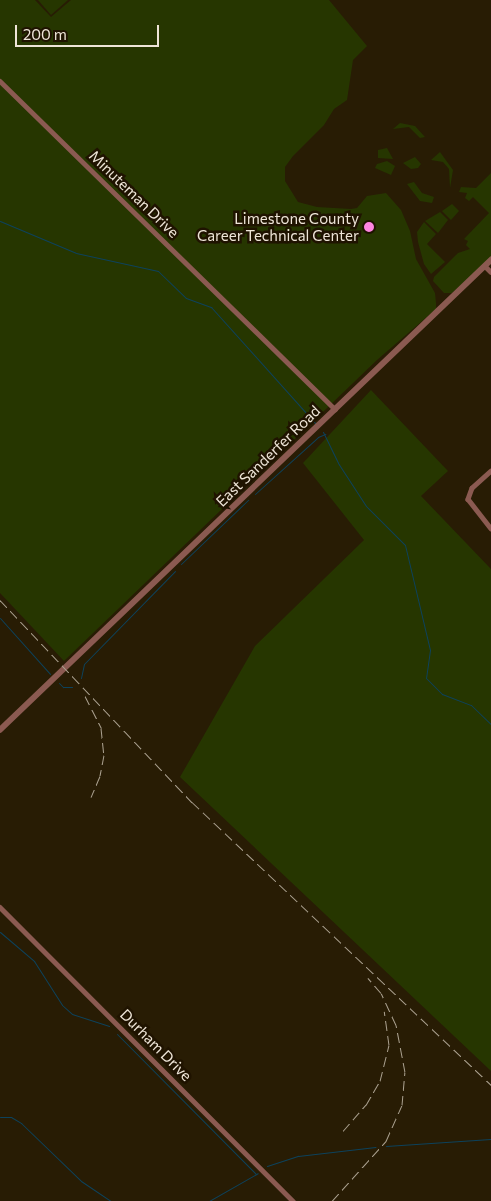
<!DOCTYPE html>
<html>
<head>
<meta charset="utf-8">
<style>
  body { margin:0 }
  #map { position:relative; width:491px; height:1201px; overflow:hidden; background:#281c04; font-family:Commissioner,sans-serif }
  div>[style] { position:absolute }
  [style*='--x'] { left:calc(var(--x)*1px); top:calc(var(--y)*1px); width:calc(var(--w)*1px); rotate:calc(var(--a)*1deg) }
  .green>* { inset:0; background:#263600 }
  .stream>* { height:1px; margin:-0.5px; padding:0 0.5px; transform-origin:0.5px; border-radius:0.5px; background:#0d425c }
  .minor>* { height:4.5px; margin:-2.25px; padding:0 2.25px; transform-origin:2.25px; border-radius:2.25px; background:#8b5a51 }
  .tertiary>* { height:5.5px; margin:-2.75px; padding:0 2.75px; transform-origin:2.75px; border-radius:2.75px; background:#8b5a51 }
  .rail>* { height:1px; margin-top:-0.5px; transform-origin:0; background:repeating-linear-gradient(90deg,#aca291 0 10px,transparent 0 15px) }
  .dots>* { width:14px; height:14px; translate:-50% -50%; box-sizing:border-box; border:2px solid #1f1300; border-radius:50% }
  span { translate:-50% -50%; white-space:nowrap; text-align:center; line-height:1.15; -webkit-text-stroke:5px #1f1300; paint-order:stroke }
  .street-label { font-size:15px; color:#eee5d7 }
  .poi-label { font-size:15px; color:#eee5d7 }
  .right { translate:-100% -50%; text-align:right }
  .scale { position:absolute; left:15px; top:25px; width:144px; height:22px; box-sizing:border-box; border:2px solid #eee5d7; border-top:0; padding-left:6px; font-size:15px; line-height:18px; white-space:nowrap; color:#eee5d7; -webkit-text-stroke:4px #1f1300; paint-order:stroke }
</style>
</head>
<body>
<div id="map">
  <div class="green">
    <div style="clip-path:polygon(0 0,35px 0,51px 17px,71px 0,329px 0,367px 46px,353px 60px,347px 100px,334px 109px,324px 125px,293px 156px,285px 167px,285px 181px,298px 202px,317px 207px,351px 209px,357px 208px,367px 196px,386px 193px,401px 210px,410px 231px,416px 259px,435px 293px,436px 303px,436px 309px,377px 360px,64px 661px,0 593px)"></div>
    <div style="clip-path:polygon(38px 0,68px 0,51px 15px)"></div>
    <div style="clip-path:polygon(400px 123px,415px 126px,425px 137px,420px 138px,409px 127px,393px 129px)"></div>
    <div style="clip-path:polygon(387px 148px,393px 159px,378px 158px,378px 150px)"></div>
    <div style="clip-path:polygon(440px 152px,453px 170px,450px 188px,449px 169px,443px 162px,431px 160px)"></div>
    <div style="clip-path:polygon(415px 157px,421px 164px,418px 168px,411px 169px,403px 163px)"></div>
    <div style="clip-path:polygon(387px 161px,395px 166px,391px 175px,375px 168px,377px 164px)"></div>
    <div style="clip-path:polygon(491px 173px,491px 258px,452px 293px,444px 293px,433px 281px,434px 277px,458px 253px,470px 249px,466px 245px,468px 241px,464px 239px,489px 213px,473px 197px,469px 201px,465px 198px,467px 193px,459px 192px,461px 187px,476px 188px)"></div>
    <div style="clip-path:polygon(414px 182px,422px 193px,434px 197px,432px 203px,420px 201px,407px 184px)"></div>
    <div style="clip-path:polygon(452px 204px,459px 211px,451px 220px,442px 211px)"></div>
    <div style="clip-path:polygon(440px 212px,448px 220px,438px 233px,425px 221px)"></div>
    <div style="clip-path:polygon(424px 222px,436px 234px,427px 244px,445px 262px,431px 274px,424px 264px,418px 242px,417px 232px)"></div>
    <div style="clip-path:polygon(371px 390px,448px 471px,421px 496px,491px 569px,491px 1071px,180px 777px,255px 646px,364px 540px,303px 463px)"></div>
  </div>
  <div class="stream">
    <div style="--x:0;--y:221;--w:82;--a:22.8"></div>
    <div style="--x:76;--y:253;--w:84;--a:12.4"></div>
    <div style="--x:158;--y:271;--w:39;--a:44"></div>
    <div style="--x:186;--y:298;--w:27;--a:20"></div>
    <div style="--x:211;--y:307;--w:156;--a:48.1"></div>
    <div style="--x:323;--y:432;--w:34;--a:64"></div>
    <div style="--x:338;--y:463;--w:51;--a:56.9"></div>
    <div style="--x:366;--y:506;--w:55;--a:45"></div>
    <div style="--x:405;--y:545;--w:108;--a:76.6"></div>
    <div style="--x:430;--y:650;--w:28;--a:98"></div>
    <div style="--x:426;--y:678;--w:23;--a:45"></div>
    <div style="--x:442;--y:694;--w:31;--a:21"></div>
    <div style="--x:471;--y:705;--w:28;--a:44"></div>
    <div style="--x:255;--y:494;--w:85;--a:-42.1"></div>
    <div style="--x:318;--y:437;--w:8;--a:-23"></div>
    <div style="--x:181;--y:564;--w:93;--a:-43.7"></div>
    <div style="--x:0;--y:618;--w:75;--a:48.2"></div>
    <div style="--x:81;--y:678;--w:14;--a:-78"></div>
    <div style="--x:84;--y:664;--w:130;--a:-45.6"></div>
    <div style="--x:59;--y:683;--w:6;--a:45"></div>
    <div style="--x:63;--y:687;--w:9;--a:0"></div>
    <div style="--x:0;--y:932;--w:45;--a:40.5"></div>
    <div style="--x:34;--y:961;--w:52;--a:57.5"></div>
    <div style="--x:62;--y:1005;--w:13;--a:42"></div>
    <div style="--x:72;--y:1014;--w:39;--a:18"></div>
    <div style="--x:117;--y:1034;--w:197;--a:45.2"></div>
    <div style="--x:0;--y:1117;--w:11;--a:0"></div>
    <div style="--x:11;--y:1117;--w:12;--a:31"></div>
    <div style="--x:21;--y:1123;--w:83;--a:44"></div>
    <div style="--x:81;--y:1181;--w:36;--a:34"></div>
    <div style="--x:386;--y:1146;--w:105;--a:-3.8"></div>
    <div style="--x:267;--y:1166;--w:33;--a:-18"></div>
    <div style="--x:298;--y:1156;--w:78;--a:-6.7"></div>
    <div style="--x:209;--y:1201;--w:56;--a:-29.7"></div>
  </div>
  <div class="minor">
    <div style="--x:0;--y:81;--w:469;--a:44.4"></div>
    <div style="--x:485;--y:266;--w:8;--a:45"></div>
    <div style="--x:491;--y:471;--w:25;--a:138"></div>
    <div style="--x:472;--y:488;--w:12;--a:110"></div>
    <div style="--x:468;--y:499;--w:37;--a:52"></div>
    <div style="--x:0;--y:907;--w:415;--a:45.1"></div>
  </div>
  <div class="tertiary">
    <div style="--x:0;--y:730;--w:680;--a:-43.75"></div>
  </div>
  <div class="rail">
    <div style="--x:0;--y:600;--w:279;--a:46.5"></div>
    <div style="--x:192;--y:802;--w:412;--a:43.4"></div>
    <div style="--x:85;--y:696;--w:36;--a:63"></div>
    <div style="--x:101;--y:728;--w:27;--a:84"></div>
    <div style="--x:104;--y:755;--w:21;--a:101"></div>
    <div style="--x:100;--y:776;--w:23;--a:113"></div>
    <div style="--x:343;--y:1131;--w:35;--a:-49"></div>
    <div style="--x:366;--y:1105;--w:28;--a:-60"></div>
    <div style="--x:380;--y:1081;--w:37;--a:-76"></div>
    <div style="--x:389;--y:1045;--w:34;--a:-98"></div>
    <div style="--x:332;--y:1201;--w:81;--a:-48"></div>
    <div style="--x:386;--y:1141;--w:39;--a:-66"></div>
    <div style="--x:402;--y:1105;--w:33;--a:-85"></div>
    <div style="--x:405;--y:1072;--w:48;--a:-100.8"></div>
    <div style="--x:396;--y:1025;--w:35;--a:-115"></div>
    <div style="--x:381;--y:993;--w:20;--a:-131"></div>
  </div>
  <div class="dots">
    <div style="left:369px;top:227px;background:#fe85e0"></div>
  </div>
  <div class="street-label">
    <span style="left:134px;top:194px;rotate:44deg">Minuteman Drive</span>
    <span style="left:268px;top:456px;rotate:-44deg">East Sanderfer Road</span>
    <span style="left:156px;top:1045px;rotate:45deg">Durham Drive</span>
  </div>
  <div class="poi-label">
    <span class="right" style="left:359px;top:227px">Limestone County<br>Career Technical Center</span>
  </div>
  <div class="scale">200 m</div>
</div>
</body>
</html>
